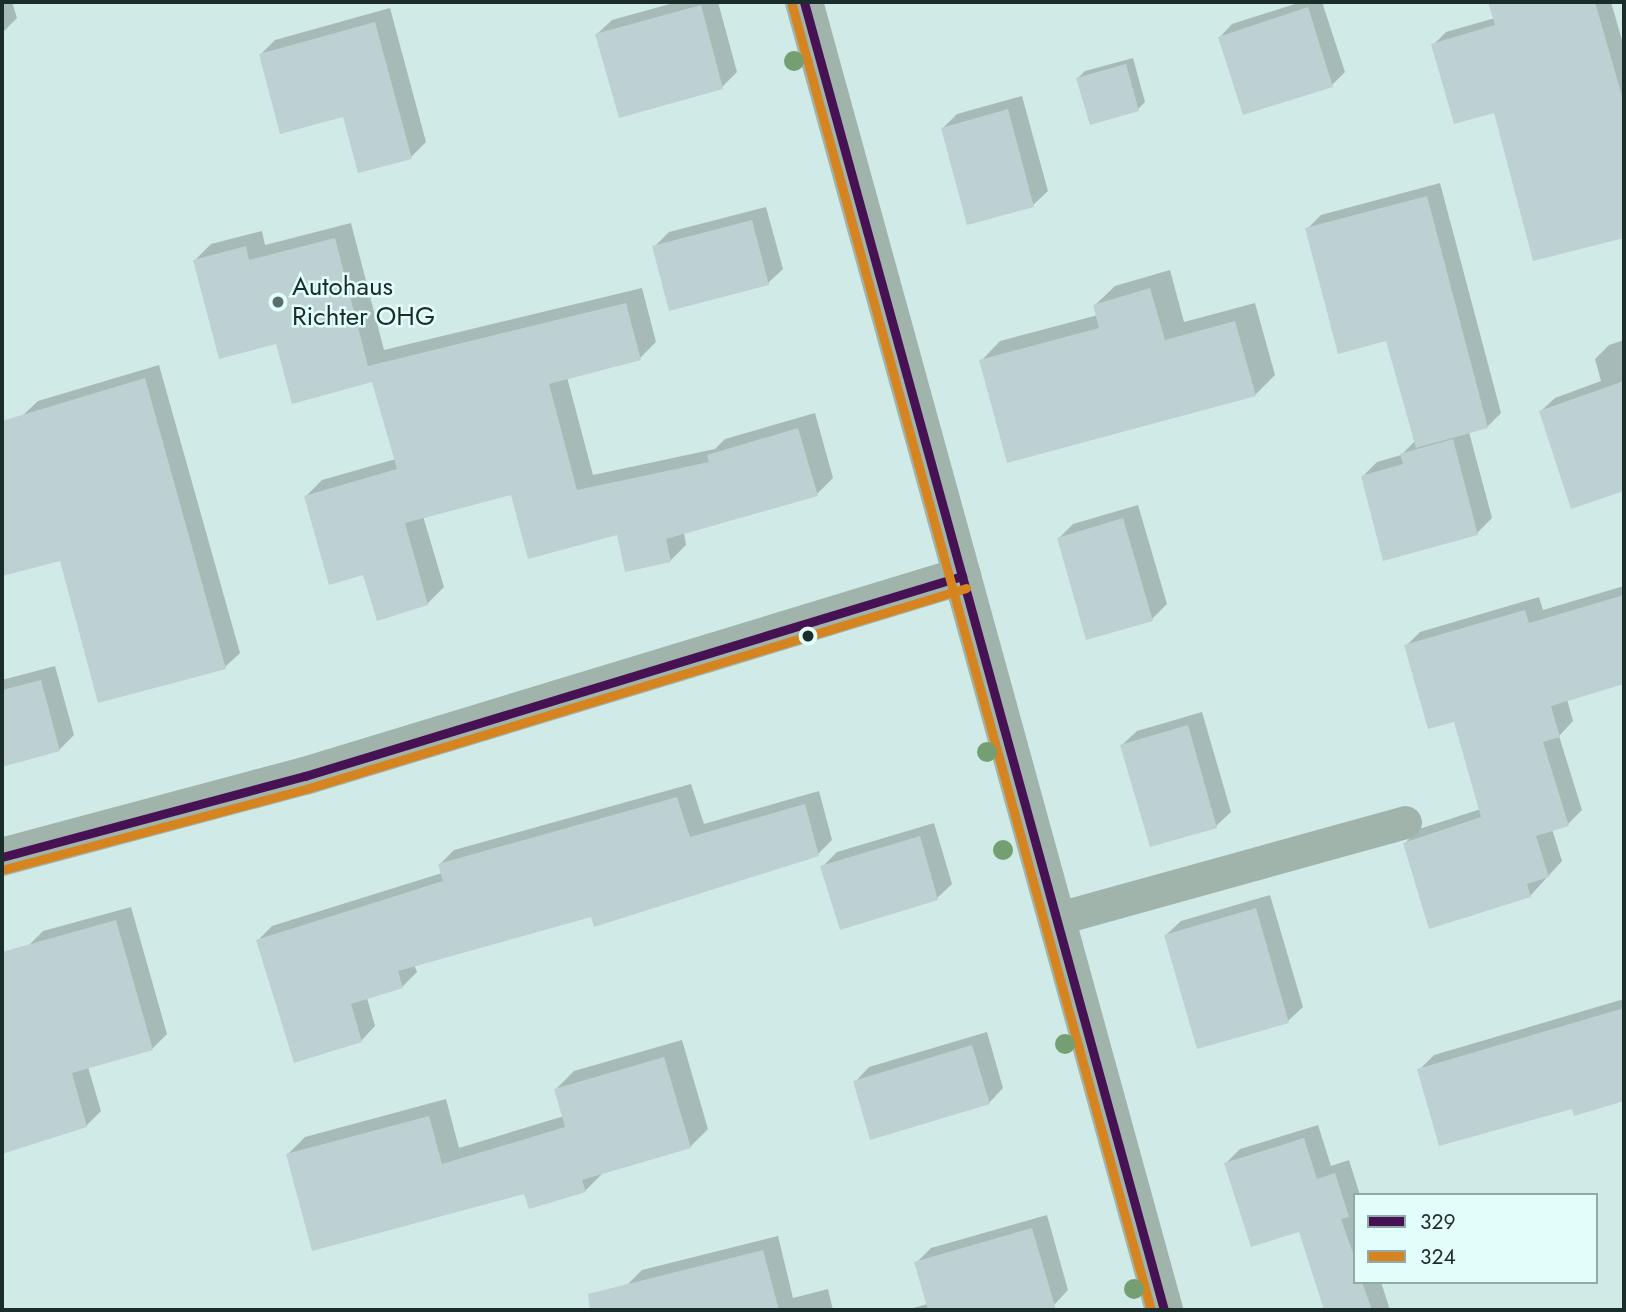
<!DOCTYPE html>
<html>
<head>
<meta charset="utf-8">
<style>
  body { margin:0 }
  #map { position:relative; width:1626px; height:1312px; overflow:hidden; background:#d0eae7; font-family:Jost,sans-serif }
  div>[style] { position:absolute }
  [style*='--x'] { left:calc(var(--x)*1px); top:calc(var(--y)*1px); width:calc(var(--w)*1px); rotate:calc(var(--a)*1deg) }
  .shadow>* { inset:0; background:#0003 }
  .building>* { inset:0; background:#bdd1d2 }
  .service>* { height:33px; margin:-16.5px; padding:0 16.5px; transform-origin:16.5px; border-radius:16.5px; background:#a0b4ac }
  .minor>* { height:38px; margin:-19px; padding:0 19px; transform-origin:19px; border-radius:19px; background:#a0b4ac }
  .bus-1>* { height:9px; margin:-4.5px; padding:0 4.5px; transform-origin:4.5px; border-radius:4.5px; background:#461254 }
  .bus-2>* { height:9px; margin:-4.5px; padding:0 4.5px; transform-origin:4.5px; border-radius:4.5px; background:#d6841f }
  .trees>* { width:20px; height:20px; margin:-10px; border-radius:50%; background:#739f72 }
  .dots>* { width:19px; height:19px; translate:-50% -50%; box-sizing:border-box; border:4px solid #e2fefa; border-radius:50% }
  span { translate:-50% -50%; white-space:nowrap; text-align:center; line-height:1.15; -webkit-text-stroke:5px #e2fefa; paint-order:stroke }
  .poi-label { font-size:26px; color:#1b2d2b }
  .left { translate:0 -50%; text-align:left }
  .frame { position:absolute; inset:0; border:4px solid #1b2d2b; pointer-events:none }
  .legend { position:absolute; left:1353px; top:1193px; width:245px; height:91px; box-sizing:border-box; background:#e2fefa; border:2px solid #92aaa7; margin:0; padding:9px 12px; list-style:none; font-size:21px; color:#1b2d2b }
  .legend li { display:flex; align-items:center; gap:14px; height:35px }
  .legend b { width:35px; border:2px solid #92aaa7 }
</style>
</head>
<body>
<div id="map">
  <div class="shadow">
    <div style="clip-path:polygon(2px 2px,12px 2px,17px 18px,2px 33px)"></div>
    <div style="clip-path:polygon(677px 2px,718px 2px,737px 72px,722px 87px,597px 34px,612px 20px)"></div>
    <div style="clip-path:polygon(1301px 2px,1322px 2px,1345px 72px,1332px 85px,1244px 113px,1220px 37px,1232px 24px)"></div>
    <div style="clip-path:polygon(1490px 2px,1611px 2px,1624px 47px,1624px 236px,1534px 259px,1496px 110px,1433px 45px,1446px 32px,1495px 18px)"></div>
    <div style="clip-path:polygon(390px 8px,426px 142px,411px 157px,359px 171px,344px 115px,260px 55px,275px 40px)"></div>
    <div style="clip-path:polygon(1133px 58px,1145px 102px,1138px 109px,1078px 78px,1085px 71px)"></div>
    <div style="clip-path:polygon(1022px 96px,1048px 191px,1033px 205px,943px 128px,957px 114px)"></div>
    <div style="clip-path:polygon(1440px 183px,1501px 413px,1487px 427px,1469px 432px,1492px 518px,1477px 533px,1363px 476px,1377px 462px,1401px 455px,1416px 440px,1387px 339px,1307px 229px,1321px 215px)"></div>
    <div style="clip-path:polygon(766px 207px,783px 269px,768px 283px,654px 247px,669px 232px)"></div>
    <div style="clip-path:polygon(351px 223px,384px 350px,642px 288px,656px 342px,640px 358px,567px 377px,593px 475px,715px 449px,725px 439px,815px 413px,833px 478px,817px 494px,684px 533px,686px 545px,670px 561px,618px 533px,512px 493px,423px 516px,444px 587px,427px 604px,365px 573px,305px 497px,322px 480px,396px 459px,374px 380px,277px 341px,195px 260px,211px 244px,262px 231px,265px 245px)"></div>
    <div style="clip-path:polygon(1170px 270px,1184px 322px,1255px 303px,1275px 375px,1255px 395px,981px 361px,1000px 341px,1098px 315px,1095px 305px,1115px 286px)"></div>
    <div style="clip-path:polygon(1624px 340px,1624px 489px,1572px 507px,1541px 411px,1555px 398px,1601px 381px,1595px 359px,1609px 345px)"></div>
    <div style="clip-path:polygon(159px 365px,240px 653px,225px 667px,61px 558px,2px 574px,2px 456px,33px 448px,23px 415px,38px 401px)"></div>
    <div style="clip-path:polygon(1138px 505px,1167px 604px,1152px 619px,1059px 538px,1073px 524px)"></div>
    <div style="clip-path:polygon(1624px 586px,1624px 682px,1567px 699px,1573px 721px,1559px 736px,1582px 810px,1568px 824px,1552px 829px,1562px 861px,1530px 896px,1405px 843px,1419px 829px,1481px 809px,1456px 719px,1406px 646px,1420px 632px,1539px 597px,1543px 610px)"></div>
    <div style="clip-path:polygon(55px 666px,74px 735px,59px 750px,2px 765px,2px 680px)"></div>
    <div style="clip-path:polygon(1202px 712px,1231px 812px,1216px 826px,1122px 745px,1137px 731px)"></div>
    <div style="clip-path:polygon(691px 784px,704px 824px,819px 791px,832px 840px,818px 854px,414px 964px,417px 972px,403px 986px,367px 998px,375px 1026px,361px 1041px,258px 940px,272px 926px,442px 873px,440px 864px,454px 850px)"></div>
    <div style="clip-path:polygon(934px 823px,952px 884px,937px 898px,822px 867px,837px 852px)"></div>
    <div style="clip-path:polygon(1270px 895px,1303px 1007px,1288px 1021px,1166px 935px,1181px 921px)"></div>
    <div style="clip-path:polygon(131px 907px,167px 1034px,152px 1049px,88px 1067px,101px 1111px,86px 1126px,2px 1152px,2px 961px,30px 953px,28px 946px,43px 931px)"></div>
    <div style="clip-path:polygon(1624px 999px,1624px 1099px,1575px 1114px,1573px 1107px,1419px 1070px,1434px 1055px)"></div>
    <div style="clip-path:polygon(987px 1032px,1003px 1088px,989px 1103px,855px 1082px,869px 1067px)"></div>
    <div style="clip-path:polygon(682px 1040px,708px 1129px,690px 1147px,604px 1172px,585px 1191px,526px 1192px,288px 1154px,305px 1137px,446px 1099px,459px 1148px,564px 1116px,556px 1089px,574px 1071px)"></div>
    <div style="clip-path:polygon(1318px 1125px,1331px 1166px,1349px 1160px,1360px 1195px,1355px 1195px,1355px 1282px,1381px 1282px,1390px 1310px,1326px 1310px,1300px 1230px,1226px 1163px,1240px 1149px)"></div>
    <div style="clip-path:polygon(1047px 1215px,1068px 1290px,1054px 1305px,1036px 1310px,906px 1310px,928px 1304px,916px 1263px,931px 1248px)"></div>
    <div style="clip-path:polygon(778px 1236px,793px 1298px,828px 1289px,833px 1310px,634px 1310px,627px 1285px,642px 1270px)"></div>
  </div>
  <div class="building">
    <div style="clip-path:polygon(1488px 2px,1595px 2px,1624px 103px,1624px 238px,1533px 261px,1494px 113px,1454px 124px,1431px 44px,1495px 25px)"></div>
    <div style="clip-path:polygon(701px 5px,723px 89px,619px 118px,595px 34px)"></div>
    <div style="clip-path:polygon(1308px 7px,1333px 87px,1243px 115px,1218px 37px)"></div>
    <div style="clip-path:polygon(375px 22px,412px 159px,358px 173px,343px 117px,280px 134px,259px 54px)"></div>
    <div style="clip-path:polygon(1126px 64px,1139px 111px,1090px 125px,1076px 78px)"></div>
    <div style="clip-path:polygon(1008px 109px,1034px 207px,967px 225px,941px 128px)"></div>
    <div style="clip-path:polygon(1427px 196px,1488px 428px,1416px 448px,1386px 341px,1338px 354px,1305px 228px)"></div>
    <div style="clip-path:polygon(752px 220px,769px 285px,669px 311px,652px 246px)"></div>
    <div style="clip-path:polygon(335px 238px,368px 366px,626px 303px,641px 360px,549px 384px,577px 490px,709px 462px,707px 455px,798px 428px,818px 496px,666px 539px,671px 562px,625px 572px,617px 535px,528px 559px,511px 495px,405px 523px,428px 605px,377px 621px,363px 575px,329px 585px,304px 496px,397px 469px,372px 382px,292px 404px,276px 344px,219px 359px,193px 260px,246px 246px,249px 260px)"></div>
    <div style="clip-path:polygon(1150px 288px,1165px 340px,1235px 321px,1256px 396px,1007px 463px,979px 360px,1099px 328px,1093px 305px)"></div>
    <div style="clip-path:polygon(145px 378px,226px 669px,98px 703px,60px 561px,2px 576px,2px 421px)"></div>
    <div style="clip-path:polygon(1624px 381px,1624px 491px,1571px 509px,1539px 411px)"></div>
    <div style="clip-path:polygon(1453px 439px,1478px 535px,1383px 561px,1361px 476px,1403px 464px,1400px 454px)"></div>
    <div style="clip-path:polygon(1123px 518px,1153px 621px,1086px 640px,1057px 538px)"></div>
    <div style="clip-path:polygon(1624px 595px,1624px 684px,1551px 706px,1560px 737px,1543px 742px,1569px 826px,1536px 836px,1549px 877px,1527px 884px,1531px 897px,1429px 929px,1403px 843px,1481px 817px,1454px 722px,1428px 729px,1404px 645px,1525px 610px,1529px 623px)"></div>
    <div style="clip-path:polygon(41px 680px,60px 751px,2px 767px,2px 690px)"></div>
    <div style="clip-path:polygon(1188px 725px,1217px 828px,1150px 847px,1120px 745px)"></div>
    <div style="clip-path:polygon(677px 797px,690px 837px,805px 804px,819px 856px,594px 927px,591px 917px,398px 971px,403px 988px,351px 1004px,362px 1042px,294px 1063px,256px 940px,443px 881px,438px 864px)"></div>
    <div style="clip-path:polygon(920px 836px,938px 900px,840px 930px,820px 866px)"></div>
    <div style="clip-path:polygon(1256px 908px,1289px 1023px,1197px 1049px,1164px 935px)"></div>
    <div style="clip-path:polygon(116px 920px,153px 1050px,72px 1073px,87px 1127px,2px 1154px,2px 952px)"></div>
    <div style="clip-path:polygon(1624px 1008px,1624px 1101px,1574px 1116px,1572px 1109px,1439px 1146px,1417px 1069px)"></div>
    <div style="clip-path:polygon(972px 1045px,990px 1104px,870px 1140px,853px 1081px)"></div>
    <div style="clip-path:polygon(664px 1057px,691px 1148px,582px 1180px,586px 1192px,529px 1209px,524px 1194px,312px 1251px,286px 1154px,429px 1116px,442px 1164px,565px 1127px,554px 1089px)"></div>
    <div style="clip-path:polygon(1304px 1138px,1317px 1179px,1335px 1173px,1349px 1217px,1341px 1219px,1355px 1259px,1355px 1282px,1362px 1282px,1372px 1310px,1324px 1310px,1299px 1232px,1251px 1247px,1224px 1163px)"></div>
    <div style="clip-path:polygon(1032px 1228px,1056px 1310px,928px 1310px,914px 1262px)"></div>
    <div style="clip-path:polygon(763px 1250px,779px 1310px,590px 1310px,588px 1294px)"></div>
  </div>
  <div class="service">
    <div style="--x:1059;--y:918;--w:359;--a:-15.5"></div>
  </div>
  <div class="minor">
    <div style="--x:804;--y:2;--w:1357;--a:74.61"></div>
    <div style="--x:2;--y:857;--w:314;--a:-15"></div>
    <div style="--x:305;--y:776;--w:687;--a:-16.93"></div>
  </div>
  <div class="bus-1">
    <div style="--x:804;--y:2;--w:1357;--a:74.61"></div>
    <div style="--x:2;--y:857;--w:314;--a:-15"></div>
    <div style="--x:305;--y:776;--w:687;--a:-16.93"></div>
  </div>
  <div class="bus-2">
    <div style="--x:792;--y:5;--w:1353;--a:74.62"></div>
    <div style="--x:5;--y:869;--w:315;--a:-14.9"></div>
    <div style="--x:309;--y:788;--w:687;--a:-16.93"></div>
  </div>
  <div class="trees">
    <div style="left:794px;top:61px"></div>
    <div style="left:987px;top:752px"></div>
    <div style="left:1003px;top:850px"></div>
    <div style="left:1065px;top:1044px"></div>
    <div style="left:1134px;top:1289px"></div>
  </div>
  <div class="dots">
    <div style="left:278px;top:302px;background:#5a6f6d"></div>
    <div style="left:808px;top:636px;background:#1b2d2b"></div>
  </div>
  <div class="poi-label">
    <span class="left" style="left:292px;top:302px">Autohaus<br>Richter OHG</span>
  </div>
  <div class="frame"></div>
  <ul class="legend">
  <li><b style="height:9px;background:#461254"></b>329</li>
  <li><b style="height:9px;background:#d6841f"></b>324</li>
  </ul>
</div>
</body>
</html>
